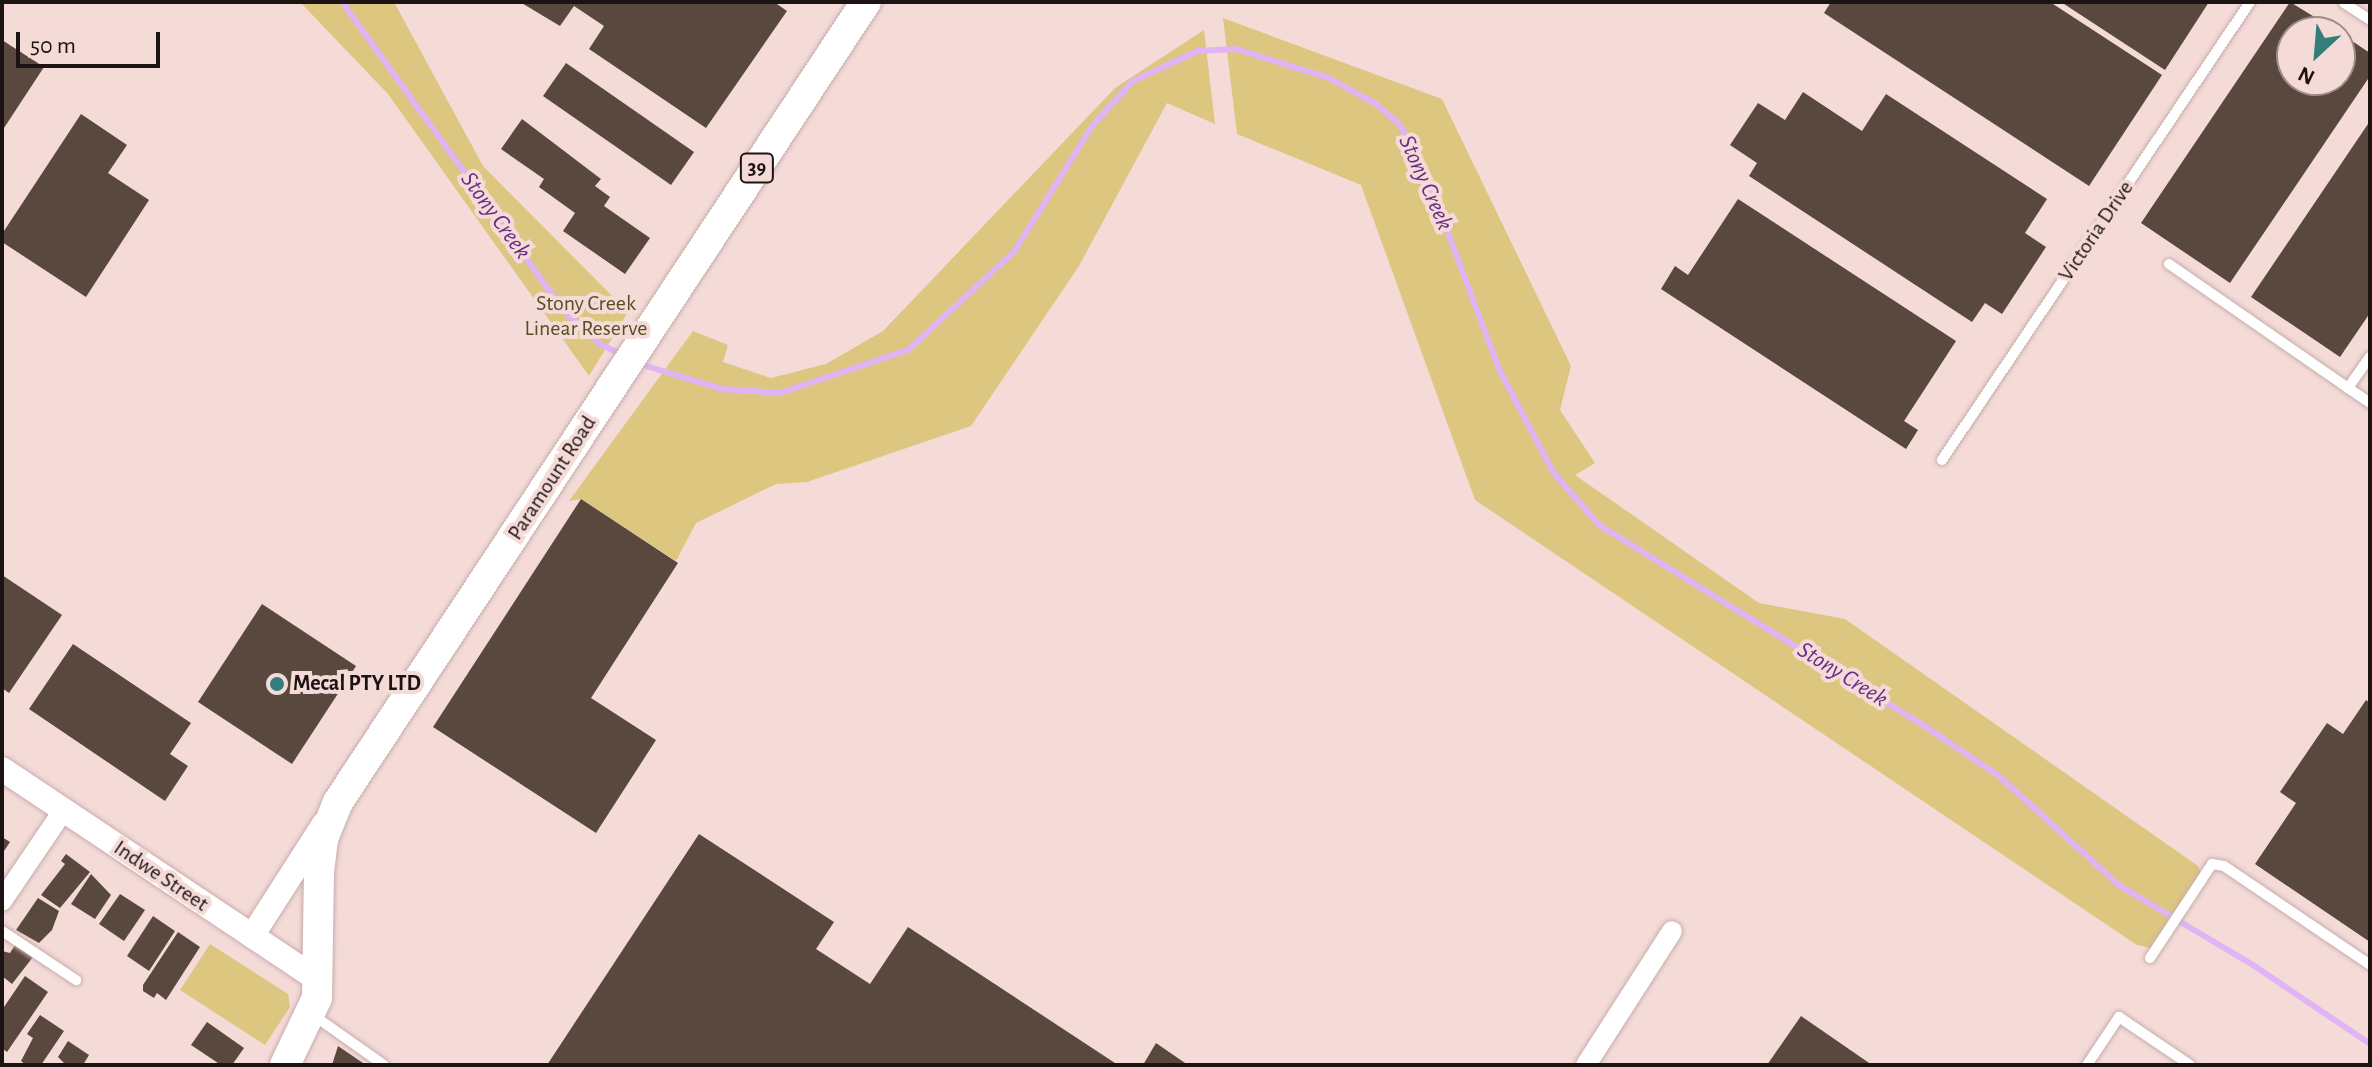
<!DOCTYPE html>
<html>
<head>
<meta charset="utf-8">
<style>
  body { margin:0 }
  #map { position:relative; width:2372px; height:1067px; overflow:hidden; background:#f5dbd8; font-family:"Alegreya Sans",sans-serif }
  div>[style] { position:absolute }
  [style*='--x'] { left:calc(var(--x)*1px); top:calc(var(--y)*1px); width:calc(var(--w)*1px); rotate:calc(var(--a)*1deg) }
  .green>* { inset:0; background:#ddc680 }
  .stream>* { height:6px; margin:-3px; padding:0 3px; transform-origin:3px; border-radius:3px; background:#e1b5f5 }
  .building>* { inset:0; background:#59483d }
  .roads { filter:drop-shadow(0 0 2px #c6aeac) drop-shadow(0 0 2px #c6aeac) }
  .service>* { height:10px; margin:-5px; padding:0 5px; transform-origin:5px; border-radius:5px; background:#fff }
  .minor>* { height:20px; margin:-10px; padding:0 10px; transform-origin:10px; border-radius:10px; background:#fff }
  .tertiary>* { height:24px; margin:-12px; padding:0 12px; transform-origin:12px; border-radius:12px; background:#fff }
  .primary>* { height:30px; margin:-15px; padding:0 15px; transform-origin:15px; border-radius:15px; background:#fff }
  .dots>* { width:22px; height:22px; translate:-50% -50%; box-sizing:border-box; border:4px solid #f5dbd8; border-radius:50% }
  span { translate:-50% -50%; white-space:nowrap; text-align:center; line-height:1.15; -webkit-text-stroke:8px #f5dbd8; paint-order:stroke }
  .shield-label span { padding:2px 6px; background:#f5dbd8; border:2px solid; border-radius:6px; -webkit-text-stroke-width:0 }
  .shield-label { font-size:20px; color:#1c1413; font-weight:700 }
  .street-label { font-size:22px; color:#1c1413 }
  .park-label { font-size:22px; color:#5a4d24 }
  .poi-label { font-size:22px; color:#1c1413; font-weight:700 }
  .left { translate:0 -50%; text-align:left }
  .water-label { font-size:24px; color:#6d2b86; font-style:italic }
  .frame { position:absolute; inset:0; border:4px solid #1c1413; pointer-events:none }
  .north { position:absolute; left:2276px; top:16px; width:80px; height:80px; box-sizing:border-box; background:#f5dbd8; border:2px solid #9e8b89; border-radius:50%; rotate:206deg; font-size:22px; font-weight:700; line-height:32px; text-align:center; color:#1c1413 }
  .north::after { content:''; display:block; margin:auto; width:28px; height:36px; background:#347d7b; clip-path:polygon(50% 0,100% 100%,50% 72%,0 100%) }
  .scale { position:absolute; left:16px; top:32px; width:144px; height:36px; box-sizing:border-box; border:4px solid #1c1413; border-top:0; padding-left:10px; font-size:24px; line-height:28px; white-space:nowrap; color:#1c1413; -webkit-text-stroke:6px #f5dbd8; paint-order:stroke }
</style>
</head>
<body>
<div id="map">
  <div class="green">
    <div style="clip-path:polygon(300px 2px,394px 2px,483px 166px,628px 312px,589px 376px,388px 94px)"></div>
    <div style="clip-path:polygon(1223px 18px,1442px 99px,1571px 366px,1560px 410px,1595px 463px,1575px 475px,1759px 603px,1845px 619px,2198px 866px,2203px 878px,2156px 949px,2137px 945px,1475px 500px,1361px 185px,1237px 134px)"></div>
    <div style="clip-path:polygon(1204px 30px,1215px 124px,1167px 103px,1079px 266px,971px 426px,807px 482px,776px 484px,696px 523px,676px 561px,581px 499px,569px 501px,693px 331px,728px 345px,723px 362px,771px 378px,826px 364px,883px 331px,1115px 88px)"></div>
    <div style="clip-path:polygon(210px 944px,288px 994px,290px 1007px,265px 1045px,180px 990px)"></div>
  </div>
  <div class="stream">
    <div style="--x:342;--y:2;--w:379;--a:54.3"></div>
    <div style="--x:563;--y:310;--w:50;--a:42.6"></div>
    <div style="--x:600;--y:344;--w:25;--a:26"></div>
    <div style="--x:640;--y:364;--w:86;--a:17"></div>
    <div style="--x:722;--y:389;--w:58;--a:3.9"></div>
    <div style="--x:780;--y:393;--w:135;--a:-18.6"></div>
    <div style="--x:908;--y:350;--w:144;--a:-42.8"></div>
    <div style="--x:1014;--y:252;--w:148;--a:-58.2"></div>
    <div style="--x:1092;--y:126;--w:61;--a:-47.7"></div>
    <div style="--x:1133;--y:81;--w:72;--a:-24.8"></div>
    <div style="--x:1198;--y:51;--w:38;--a:-3"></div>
    <div style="--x:1236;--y:49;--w:97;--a:17.3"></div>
    <div style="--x:1329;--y:78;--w:54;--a:29"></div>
    <div style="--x:1376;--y:104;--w:30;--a:41"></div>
    <div style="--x:1399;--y:124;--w:38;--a:58"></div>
    <div style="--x:1419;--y:156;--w:230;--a:69.4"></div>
    <div style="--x:1500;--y:371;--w:114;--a:62.3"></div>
    <div style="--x:1553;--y:472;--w:70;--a:49"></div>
    <div style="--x:1599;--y:525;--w:381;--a:31.7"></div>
    <div style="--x:1923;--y:725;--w:92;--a:33.9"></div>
    <div style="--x:1999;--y:776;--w:164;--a:42.3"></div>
    <div style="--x:2120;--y:886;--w:155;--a:30.7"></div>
    <div style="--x:2253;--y:965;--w:141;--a:34"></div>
  </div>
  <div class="building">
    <div style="clip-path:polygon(520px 2px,774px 2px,787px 11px,706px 128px,589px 49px,604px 26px,574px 6px,560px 26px)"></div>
    <div style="clip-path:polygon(1831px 2px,2050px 2px,2162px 75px,2089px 186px,1824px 13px)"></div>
    <div style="clip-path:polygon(2061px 2px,2209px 2px,2165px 70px)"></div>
    <div style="clip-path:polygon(2290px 2px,2339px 32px,2292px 32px,2292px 80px,2340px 80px,2340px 33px,2370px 53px,2370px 76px,2230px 283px,2141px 223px)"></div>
    <div style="clip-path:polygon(2px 40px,44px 67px,2px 131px)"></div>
    <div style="clip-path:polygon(566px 63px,694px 152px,671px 185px,543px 96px)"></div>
    <div style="clip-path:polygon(1803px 92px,1862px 131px,1886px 94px,2047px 199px,2025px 233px,2046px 247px,2002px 314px,1985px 303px,1972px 322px,1749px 176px,1757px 163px,1730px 145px,1758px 103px,1785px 120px)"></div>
    <div style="clip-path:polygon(81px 114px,127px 145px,108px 173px,149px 200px,86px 297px,2px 242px,2px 234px)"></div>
    <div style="clip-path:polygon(522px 119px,601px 179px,595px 186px,610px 197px,604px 206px,650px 238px,625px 274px,563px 231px,575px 213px,539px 187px,544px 179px,501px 149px)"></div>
    <div style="clip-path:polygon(2370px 121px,2370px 313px,2340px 357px,2251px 297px)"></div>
    <div style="clip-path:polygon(1738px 199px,1956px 341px,1904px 421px,1918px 430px,1906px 449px,1661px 289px,1675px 266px,1688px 275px)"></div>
    <div style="clip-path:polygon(581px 499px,678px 563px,591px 698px,656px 740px,596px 833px,433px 727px)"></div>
    <div style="clip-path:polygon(2px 575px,62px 615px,9px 693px,2px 688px)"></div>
    <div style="clip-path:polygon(262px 604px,356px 666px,292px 764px,198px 702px)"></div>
    <div style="clip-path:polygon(73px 644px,191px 723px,170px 754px,188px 766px,165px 801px,29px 709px)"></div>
    <div style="clip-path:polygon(2366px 700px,2370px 703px,2370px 942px,2255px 864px,2296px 803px,2280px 792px,2327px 723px,2343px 734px)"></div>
    <div style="clip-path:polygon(699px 834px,834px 922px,816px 949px,870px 984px,908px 927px,1118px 1065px,547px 1065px)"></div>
    <div style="clip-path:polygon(2px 837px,10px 842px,2px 854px)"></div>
    <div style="clip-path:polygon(66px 854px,90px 872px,60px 908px,41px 895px,65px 864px,61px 861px)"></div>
    <div style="clip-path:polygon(91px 874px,111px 895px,95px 919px,71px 904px)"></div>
    <div style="clip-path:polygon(120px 894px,145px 910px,124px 941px,99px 924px)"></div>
    <div style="clip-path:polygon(38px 898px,59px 911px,52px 930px,39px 943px,16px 930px)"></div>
    <div style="clip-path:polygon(153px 916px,175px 931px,149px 971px,127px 956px)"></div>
    <div style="clip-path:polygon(178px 932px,200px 947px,166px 1000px,157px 993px,154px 998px,143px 991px,143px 985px)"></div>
    <div style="clip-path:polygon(15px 945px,33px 957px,12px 984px,2px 976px,2px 951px,10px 953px)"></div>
    <div style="clip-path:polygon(25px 976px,48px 992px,7px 1052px,2px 1048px,2px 1010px)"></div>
    <div style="clip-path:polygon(40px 1015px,64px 1031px,41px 1065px,26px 1065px,21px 1061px,33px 1038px,27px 1034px)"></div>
    <div style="clip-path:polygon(1801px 1016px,1872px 1065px,1767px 1065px)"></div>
    <div style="clip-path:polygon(207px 1022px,244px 1048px,232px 1065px,221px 1065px,191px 1045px)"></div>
    <div style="clip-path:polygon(68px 1041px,89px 1055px,83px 1065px,66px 1065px,58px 1057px)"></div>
    <div style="clip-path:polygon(1156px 1043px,1188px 1065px,1143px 1065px)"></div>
    <div style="clip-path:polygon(338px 1046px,363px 1063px,332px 1065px)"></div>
  </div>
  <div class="roads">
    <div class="service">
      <div style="--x:2344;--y:3;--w:31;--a:33"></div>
      <div style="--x:2169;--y:264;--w:218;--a:34.7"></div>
      <div style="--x:2348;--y:388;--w:38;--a:-55"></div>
      <div style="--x:2348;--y:388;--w:27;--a:34"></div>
      <div style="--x:1942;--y:460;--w:552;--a:-56.08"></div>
      <div style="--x:2;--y:931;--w:89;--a:33.5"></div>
      <div style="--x:2150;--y:958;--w:113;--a:-56.6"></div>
      <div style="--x:2212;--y:864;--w:12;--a:9"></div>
      <div style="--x:2224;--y:866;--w:176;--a:34.1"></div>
      <div style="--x:313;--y:1015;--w:87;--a:35.2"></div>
      <div style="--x:2087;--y:1065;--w:58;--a:-56.3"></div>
      <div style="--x:2119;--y:1017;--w:86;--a:34.1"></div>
    </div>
    <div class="minor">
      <div style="--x:2;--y:901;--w:109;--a:-55.9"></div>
      <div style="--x:1586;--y:1065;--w:159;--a:-57.3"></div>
    </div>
    <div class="tertiary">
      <div style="--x:2;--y:769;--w:382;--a:33.7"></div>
      <div style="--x:252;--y:936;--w:133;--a:-57.3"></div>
    </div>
    <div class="primary">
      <div style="--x:285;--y:1065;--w:74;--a:-64.5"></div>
      <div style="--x:317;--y:998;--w:126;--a:-89.1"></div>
      <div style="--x:319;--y:872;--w:33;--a:-83"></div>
      <div style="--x:323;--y:839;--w:40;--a:-68"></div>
      <div style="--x:338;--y:802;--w:959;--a:-56.58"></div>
    </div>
  </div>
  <div class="dots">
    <div style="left:277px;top:684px;background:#347d7b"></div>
  </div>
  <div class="shield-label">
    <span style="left:757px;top:168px">39</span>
  </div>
  <div class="street-label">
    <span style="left:2096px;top:231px;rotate:-56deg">Victoria Drive</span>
    <span style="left:552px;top:478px;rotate:-57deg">Paramount Road</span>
    <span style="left:161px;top:876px;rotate:34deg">Indwe Street</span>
  </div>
  <div class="park-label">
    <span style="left:586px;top:316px">Stony Creek<br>Linear Reserve</span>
  </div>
  <div class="poi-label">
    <span class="left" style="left:293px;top:684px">Mecal PTY LTD</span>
  </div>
  <div class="water-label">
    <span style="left:1425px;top:183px;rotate:66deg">Stony Creek</span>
    <span style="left:495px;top:216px;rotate:54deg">Stony Creek</span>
    <span style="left:1842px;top:675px;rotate:32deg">Stony Creek</span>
  </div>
  <div class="frame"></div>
  <div class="north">N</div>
  <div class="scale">50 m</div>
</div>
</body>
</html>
